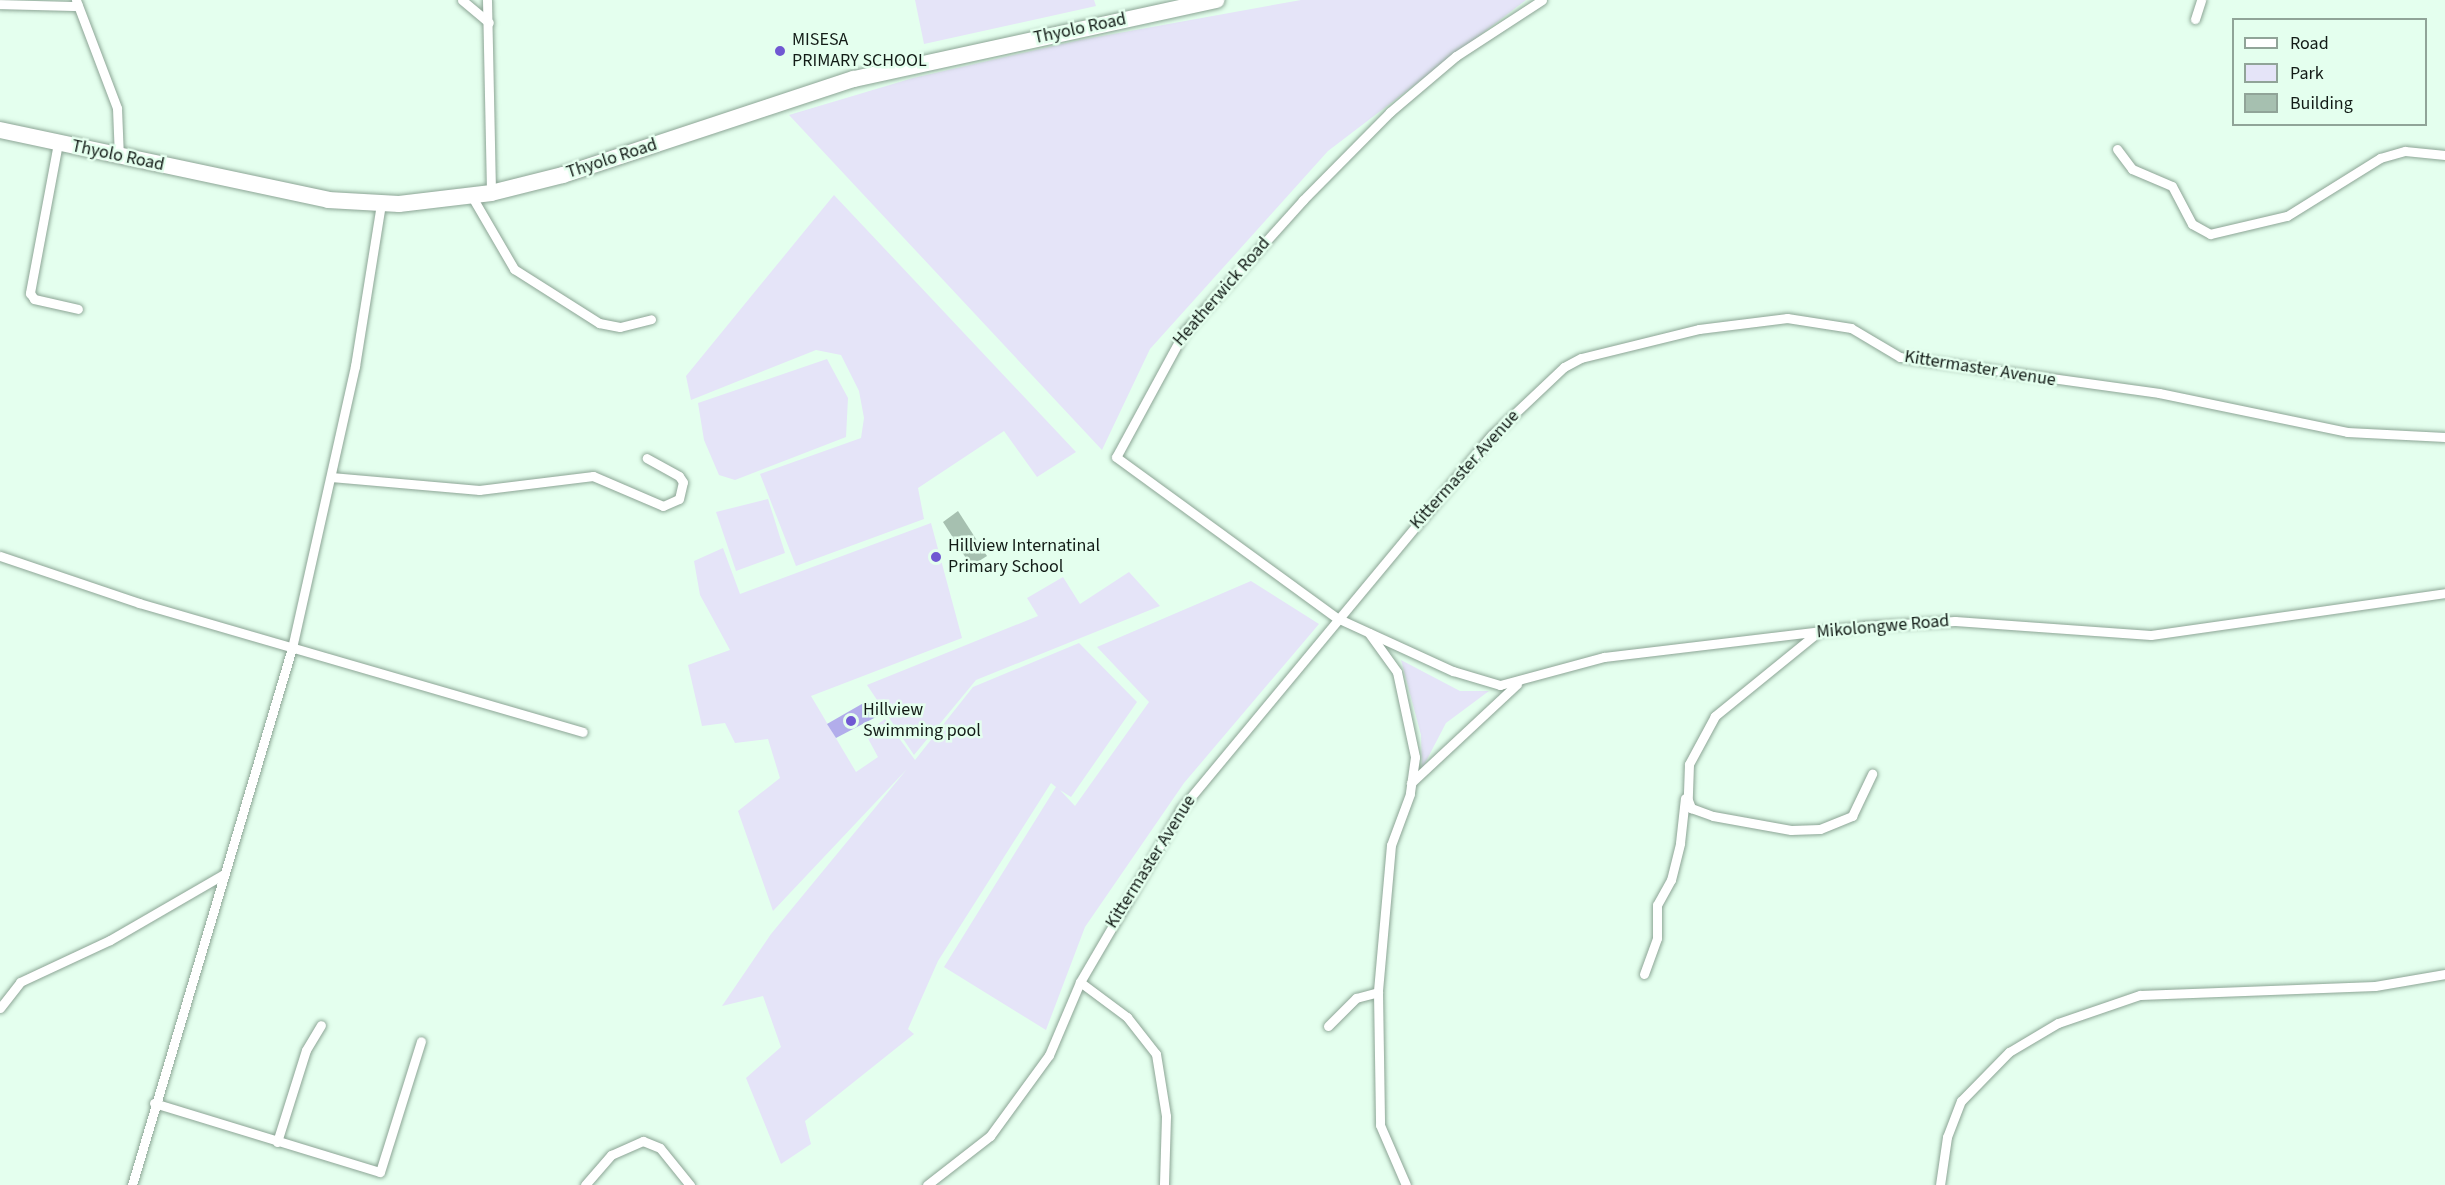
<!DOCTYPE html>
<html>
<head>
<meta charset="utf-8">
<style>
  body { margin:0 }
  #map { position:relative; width:2445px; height:1185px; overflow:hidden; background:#e4ffee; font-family:"Source Sans 3",sans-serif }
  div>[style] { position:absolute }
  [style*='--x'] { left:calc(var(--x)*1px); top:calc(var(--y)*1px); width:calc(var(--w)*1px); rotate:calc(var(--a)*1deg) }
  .green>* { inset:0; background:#e5e4f8 }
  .water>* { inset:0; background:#b2adeb }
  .building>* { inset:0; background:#a6c0b0 }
  .roads { filter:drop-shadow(0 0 2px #8ca595) drop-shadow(0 0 2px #8ca595) }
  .street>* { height:9px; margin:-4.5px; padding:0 4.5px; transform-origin:4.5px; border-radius:4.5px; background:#fff }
  .highway>* { height:16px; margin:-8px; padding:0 8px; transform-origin:8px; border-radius:8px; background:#fff }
  .dots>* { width:16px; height:16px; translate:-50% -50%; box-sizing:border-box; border:3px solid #e4ffee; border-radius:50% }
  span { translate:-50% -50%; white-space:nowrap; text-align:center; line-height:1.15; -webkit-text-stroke:5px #e4ffee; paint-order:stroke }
  .street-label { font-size:18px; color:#121b16 }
  .poi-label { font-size:18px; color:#121b16 }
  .left { translate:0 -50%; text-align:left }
  .legend { position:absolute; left:2232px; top:18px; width:195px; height:108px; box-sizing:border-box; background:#e4ffee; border:2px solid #90a498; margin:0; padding:8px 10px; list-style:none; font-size:18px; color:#121b16 }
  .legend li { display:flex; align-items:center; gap:12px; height:30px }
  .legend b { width:30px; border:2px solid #90a498 }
</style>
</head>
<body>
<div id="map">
  <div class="green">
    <div style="clip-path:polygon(915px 0,1094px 0,1096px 6px,924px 44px)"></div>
    <div style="clip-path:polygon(1301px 0,1526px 0,1328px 151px,1150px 349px,1102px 450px,789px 115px,913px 78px,1080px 40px)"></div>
    <div style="clip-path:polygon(834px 195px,1076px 452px,1037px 477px,1004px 431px,918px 488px,924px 519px,796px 566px,760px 474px,861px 438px,864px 418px,859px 391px,841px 355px,816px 350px,691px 400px,686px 376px)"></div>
    <div style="clip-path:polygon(827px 359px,848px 398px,846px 437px,735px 480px,719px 475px,704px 440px,698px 403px)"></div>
    <div style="clip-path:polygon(768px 499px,785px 553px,736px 571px,716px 512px)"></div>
    <div style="clip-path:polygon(931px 523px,962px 638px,811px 696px,856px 772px,878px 757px,865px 733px,885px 719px,915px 760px,973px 687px,1079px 643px,1137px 702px,1071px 797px,1060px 790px,1075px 806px,1149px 702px,1097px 647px,1251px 581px,1319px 624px,1184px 783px,1085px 927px,1046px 1030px,944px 967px,1056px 787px,1051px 783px,938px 961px,908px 1029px,914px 1034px,805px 1121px,811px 1144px,781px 1164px,746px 1078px,781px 1047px,763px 996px,722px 1006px,771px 934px,907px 769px,773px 911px,738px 811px,780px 778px,768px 739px,735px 743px,725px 723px,702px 726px,688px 665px,730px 650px,700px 595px,694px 561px,723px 548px,740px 594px)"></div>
    <div style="clip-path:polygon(1129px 572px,1160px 606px,976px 680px,914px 755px,867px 685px,1038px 616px,1027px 598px,1063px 577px,1080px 604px)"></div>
    <div style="clip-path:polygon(1401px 660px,1460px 691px,1489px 691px,1446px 723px,1422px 769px,1421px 735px)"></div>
  </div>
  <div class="water">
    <div style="clip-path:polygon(867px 701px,876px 717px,836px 738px,827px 724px)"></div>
  </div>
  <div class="building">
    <div style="clip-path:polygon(958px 511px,987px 556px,971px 566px,943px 522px)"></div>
  </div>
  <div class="roads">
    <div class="street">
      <div style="--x:76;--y:0;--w:116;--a:69.2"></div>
      <div style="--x:117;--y:108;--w:49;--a:87.7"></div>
      <div style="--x:462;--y:0;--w:35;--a:40"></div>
      <div style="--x:487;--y:0;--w:193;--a:88.8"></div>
      <div style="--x:1542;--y:0;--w:103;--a:146.9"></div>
      <div style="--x:1456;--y:56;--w:87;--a:139.7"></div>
      <div style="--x:1390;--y:112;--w:124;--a:134.7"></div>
      <div style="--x:1303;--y:200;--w:178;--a:132"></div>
      <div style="--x:1184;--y:332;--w:142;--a:118.5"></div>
      <div style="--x:1116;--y:457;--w:273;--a:36.1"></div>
      <div style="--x:1337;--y:618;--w:128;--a:24.6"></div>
      <div style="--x:1453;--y:671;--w:49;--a:16.6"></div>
      <div style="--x:1500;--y:685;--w:108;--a:-15.1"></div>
      <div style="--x:1604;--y:657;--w:263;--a:-6.8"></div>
      <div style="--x:1865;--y:626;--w:90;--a:-3.2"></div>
      <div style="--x:1955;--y:621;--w:196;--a:4.1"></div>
      <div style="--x:2151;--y:635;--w:297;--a:-8.1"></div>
      <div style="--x:0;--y:4;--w:78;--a:1.5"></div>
      <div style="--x:2195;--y:19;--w:20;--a:-72"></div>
      <div style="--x:58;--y:143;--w:153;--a:100.6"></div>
      <div style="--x:30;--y:293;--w:7;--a:56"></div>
      <div style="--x:34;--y:299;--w:45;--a:12.8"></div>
      <div style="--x:2117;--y:149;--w:25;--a:53"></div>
      <div style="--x:2132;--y:169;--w:43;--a:23"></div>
      <div style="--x:2172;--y:186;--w:43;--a:62.2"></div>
      <div style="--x:2192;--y:224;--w:21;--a:29"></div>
      <div style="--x:2210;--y:234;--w:79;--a:-13.2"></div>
      <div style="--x:2287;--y:216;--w:110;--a:-31.9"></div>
      <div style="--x:2380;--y:158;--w:26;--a:-16"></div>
      <div style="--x:2405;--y:151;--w:40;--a:5.7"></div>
      <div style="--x:471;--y:195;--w:86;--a:59.8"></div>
      <div style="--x:514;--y:269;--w:101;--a:32.4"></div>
      <div style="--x:599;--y:323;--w:21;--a:11"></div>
      <div style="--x:620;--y:327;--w:32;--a:-14"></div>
      <div style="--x:331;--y:477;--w:149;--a:5"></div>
      <div style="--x:479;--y:490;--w:115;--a:-7"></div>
      <div style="--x:593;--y:476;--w:76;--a:23.2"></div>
      <div style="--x:663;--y:506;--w:17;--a:-24"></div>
      <div style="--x:679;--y:499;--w:17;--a:-77"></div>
      <div style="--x:683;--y:482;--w:7;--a:-124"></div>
      <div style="--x:679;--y:476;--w:37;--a:-151"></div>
      <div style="--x:0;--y:556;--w:147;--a:18.7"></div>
      <div style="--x:139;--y:603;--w:462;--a:16.2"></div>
      <div style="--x:1369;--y:633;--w:48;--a:54.3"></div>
      <div style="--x:1397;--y:672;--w:87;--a:78"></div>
      <div style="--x:1415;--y:757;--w:37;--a:98"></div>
      <div style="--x:1410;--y:794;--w:54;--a:110.4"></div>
      <div style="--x:1391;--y:845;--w:148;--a:95.1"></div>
      <div style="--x:1378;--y:992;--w:133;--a:89.1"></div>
      <div style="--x:1380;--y:1125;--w:65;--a:66.6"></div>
      <div style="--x:1817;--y:633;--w:132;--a:140.9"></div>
      <div style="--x:1715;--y:716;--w:55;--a:118.4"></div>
      <div style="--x:1689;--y:764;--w:36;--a:92"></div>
      <div style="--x:1688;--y:800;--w:9;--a:69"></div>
      <div style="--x:1691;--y:808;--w:23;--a:20"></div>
      <div style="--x:1713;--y:816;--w:79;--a:10.2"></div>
      <div style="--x:1791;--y:830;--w:29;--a:-2"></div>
      <div style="--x:1820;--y:829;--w:35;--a:-22"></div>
      <div style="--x:1852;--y:816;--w:47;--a:-64.5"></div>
      <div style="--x:1411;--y:783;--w:145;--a:-43"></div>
      <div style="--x:1644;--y:974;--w:38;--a:-70"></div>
      <div style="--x:1657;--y:938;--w:33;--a:-90"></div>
      <div style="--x:1657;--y:905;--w:29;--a:-61"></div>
      <div style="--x:1671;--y:880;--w:38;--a:-76"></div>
      <div style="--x:1680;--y:843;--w:45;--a:-83.7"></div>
      <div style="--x:1080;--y:982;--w:59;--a:36.7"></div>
      <div style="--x:1127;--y:1017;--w:47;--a:51.9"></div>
      <div style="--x:1156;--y:1054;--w:63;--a:80.8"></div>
      <div style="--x:1166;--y:1116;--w:69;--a:91.7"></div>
      <div style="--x:0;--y:1008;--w:33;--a:-52"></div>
      <div style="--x:20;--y:982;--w:99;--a:-25"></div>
      <div style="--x:110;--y:940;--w:132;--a:-30.1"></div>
      <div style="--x:1328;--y:1026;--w:40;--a:-45"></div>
      <div style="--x:1356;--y:998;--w:23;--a:-15"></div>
      <div style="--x:154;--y:1103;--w:236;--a:17"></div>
      <div style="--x:380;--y:1172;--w:137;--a:-72.6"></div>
      <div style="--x:277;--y:1142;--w:96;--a:-72.5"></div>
      <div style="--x:306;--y:1050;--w:29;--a:-59"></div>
      <div style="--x:132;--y:1185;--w:560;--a:-73.41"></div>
      <div style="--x:292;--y:648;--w:289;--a:-77.4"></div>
      <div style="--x:355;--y:366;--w:164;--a:-80.9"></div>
      <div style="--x:585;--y:1185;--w:40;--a:-49"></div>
      <div style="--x:611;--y:1155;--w:35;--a:-24"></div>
      <div style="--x:643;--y:1141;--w:18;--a:22"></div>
      <div style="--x:660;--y:1148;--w:48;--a:51"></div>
      <div style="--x:927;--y:1185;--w:80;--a:-37.9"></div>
      <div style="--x:990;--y:1136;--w:100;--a:-53.9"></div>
      <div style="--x:1049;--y:1055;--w:79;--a:-67"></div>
      <div style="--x:1080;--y:982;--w:200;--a:-59.7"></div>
      <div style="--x:1181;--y:809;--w:486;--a:-50.3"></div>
      <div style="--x:1492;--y:435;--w:99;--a:-43.4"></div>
      <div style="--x:1564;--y:367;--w:19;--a:-28"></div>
      <div style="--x:1581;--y:358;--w:122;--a:-13.8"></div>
      <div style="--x:1699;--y:329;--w:89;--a:-7.1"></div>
      <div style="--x:1787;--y:318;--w:65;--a:8.9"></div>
      <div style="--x:1851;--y:328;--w:57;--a:30.6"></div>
      <div style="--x:1900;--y:357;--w:261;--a:7.9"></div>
      <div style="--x:2159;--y:393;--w:192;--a:11.7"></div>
      <div style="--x:2347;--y:432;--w:98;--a:2.9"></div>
      <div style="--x:1940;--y:1185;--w:49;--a:-81.7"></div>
      <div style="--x:1947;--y:1137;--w:39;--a:-69"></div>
      <div style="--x:1961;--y:1101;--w:69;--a:-45.6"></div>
      <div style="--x:2009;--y:1052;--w:57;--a:-30.6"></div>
      <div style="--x:2058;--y:1023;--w:87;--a:-18.9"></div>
      <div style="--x:2140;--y:995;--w:235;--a:-2.2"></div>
      <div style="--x:2375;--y:986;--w:71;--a:-9.7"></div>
    </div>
    <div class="highway">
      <div style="--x:0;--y:130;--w:335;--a:12"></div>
      <div style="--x:328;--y:200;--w:71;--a:3.2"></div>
      <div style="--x:399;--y:204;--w:93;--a:-6.8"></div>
      <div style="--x:491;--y:193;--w:74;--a:-14"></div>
      <div style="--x:563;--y:175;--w:306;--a:-18.3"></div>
      <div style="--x:854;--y:79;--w:371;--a:-12.3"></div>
    </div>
  </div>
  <div class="dots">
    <div style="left:780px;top:51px;background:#7058d2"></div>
    <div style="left:936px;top:557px;background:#7058d2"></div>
    <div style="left:851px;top:721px;background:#7058d2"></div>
  </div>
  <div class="street-label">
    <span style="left:1080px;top:29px;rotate:-12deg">Thyolo Road</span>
    <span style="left:118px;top:156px;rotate:12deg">Thyolo Road</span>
    <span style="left:612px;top:159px;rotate:-18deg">Thyolo Road</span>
    <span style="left:1222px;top:292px;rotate:-49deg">Heatherwick Road</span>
    <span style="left:1980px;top:369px;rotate:9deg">Kittermaster Avenue</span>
    <span style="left:1465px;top:470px;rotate:-48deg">Kittermaster Avenue</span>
    <span style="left:1883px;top:627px;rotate:-5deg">Mikolongwe Road</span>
    <span style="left:1151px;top:862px;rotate:-58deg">Kittermaster Avenue</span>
  </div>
  <div class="poi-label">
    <span class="left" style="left:792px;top:51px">MISESA<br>PRIMARY SCHOOL</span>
    <span class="left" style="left:948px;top:557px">Hillview Internatinal<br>Primary School</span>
    <span class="left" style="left:863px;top:721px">Hillview<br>Swimming pool</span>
  </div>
  <ul class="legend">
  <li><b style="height:8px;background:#fff"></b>Road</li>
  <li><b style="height:16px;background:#e5e4f8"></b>Park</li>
  <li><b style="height:16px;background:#a6c0b0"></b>Building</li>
  </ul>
</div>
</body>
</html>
